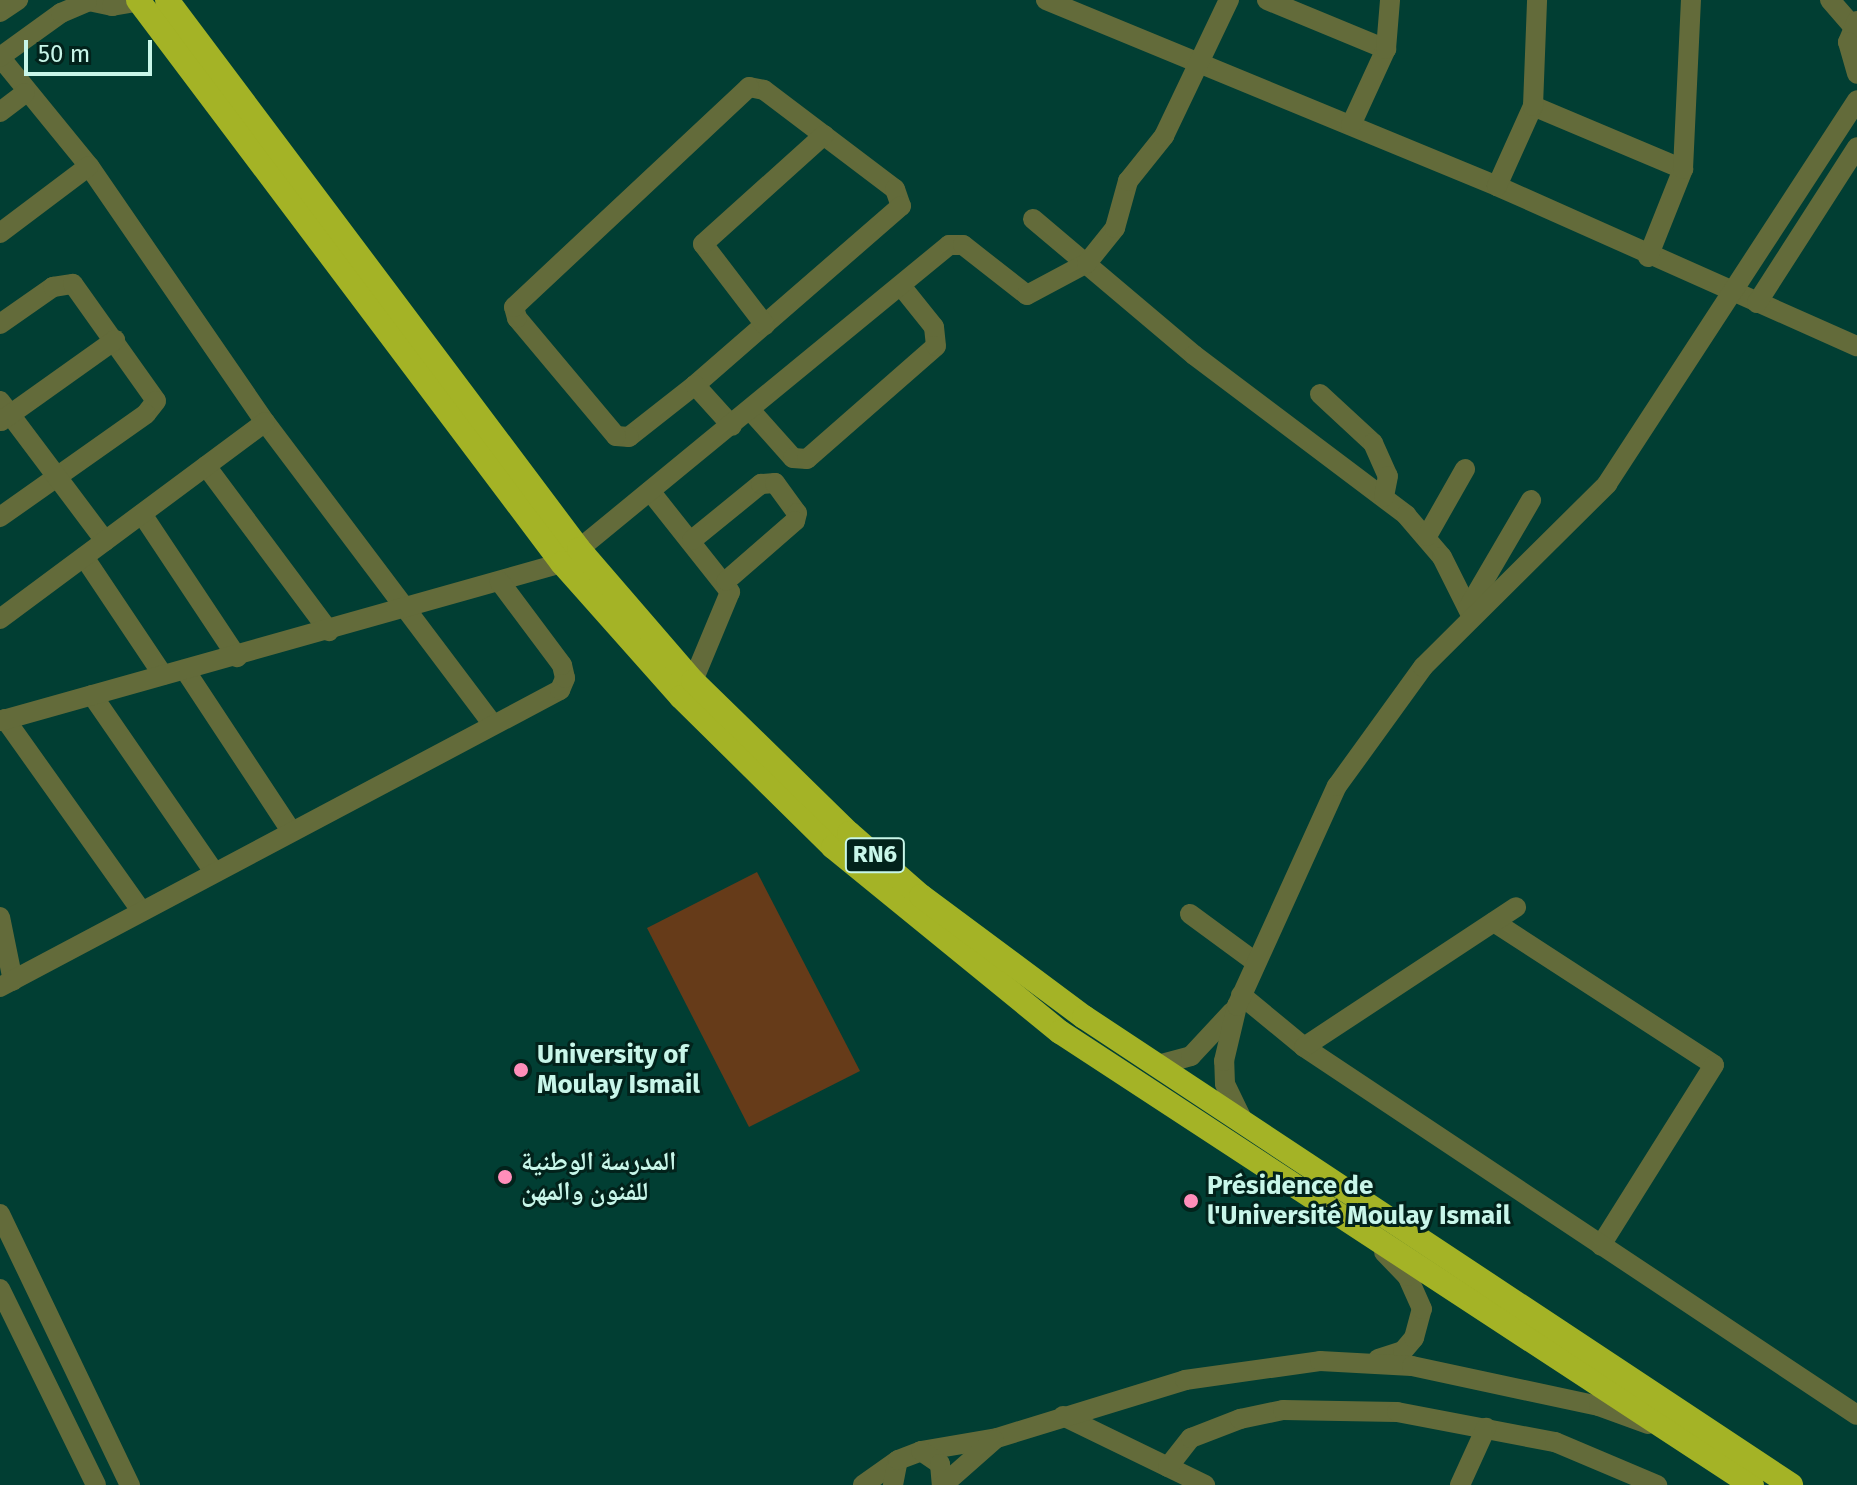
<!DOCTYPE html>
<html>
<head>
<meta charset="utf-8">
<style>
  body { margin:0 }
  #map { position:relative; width:1857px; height:1485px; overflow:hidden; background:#013e33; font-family:"Fira Sans","Noto Naskh Arabic",sans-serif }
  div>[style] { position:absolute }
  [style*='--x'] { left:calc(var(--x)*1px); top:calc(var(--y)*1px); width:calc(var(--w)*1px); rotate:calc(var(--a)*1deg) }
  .green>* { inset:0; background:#663b19 }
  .minor>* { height:20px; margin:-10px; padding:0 10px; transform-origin:10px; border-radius:10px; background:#636b3a }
  .highway>* { height:24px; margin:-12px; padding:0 12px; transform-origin:12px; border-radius:12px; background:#a4b326 }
  .dots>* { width:22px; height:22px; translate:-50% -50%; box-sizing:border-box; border:4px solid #02221b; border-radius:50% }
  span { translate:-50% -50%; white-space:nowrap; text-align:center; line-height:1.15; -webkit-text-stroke:6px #02221b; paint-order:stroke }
  .shield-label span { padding:2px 6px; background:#02221b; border:2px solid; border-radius:6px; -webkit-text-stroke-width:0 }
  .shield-label { font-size:24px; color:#c8f6e9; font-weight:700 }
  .poi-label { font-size:26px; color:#c8f6e9; font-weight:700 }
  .left { translate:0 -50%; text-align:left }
  .scale { position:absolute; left:24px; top:40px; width:128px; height:36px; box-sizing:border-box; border:4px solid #c8f6e9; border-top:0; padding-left:10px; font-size:24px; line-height:28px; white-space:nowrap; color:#c8f6e9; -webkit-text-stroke:6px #02221b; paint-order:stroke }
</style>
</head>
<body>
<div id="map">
  <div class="green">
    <div style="clip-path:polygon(757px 872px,860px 1071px,749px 1127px,647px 928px)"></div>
  </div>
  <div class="minor">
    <div style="--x:84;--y:0;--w:29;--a:12"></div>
    <div style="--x:112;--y:6;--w:27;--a:-10"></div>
    <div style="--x:1046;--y:0;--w:488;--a:22.4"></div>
    <div style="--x:1497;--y:186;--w:394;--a:24"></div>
    <div style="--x:1267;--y:0;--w:129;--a:22.4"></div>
    <div style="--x:1830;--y:0;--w:35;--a:49"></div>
    <div style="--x:0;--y:12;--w:22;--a:-34"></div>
    <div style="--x:1857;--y:21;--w:23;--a:113"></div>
    <div style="--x:1848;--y:42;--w:33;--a:74"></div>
    <div style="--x:0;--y:57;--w:141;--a:50.8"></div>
    <div style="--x:89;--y:166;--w:311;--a:55.5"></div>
    <div style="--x:265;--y:422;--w:379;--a:53"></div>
    <div style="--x:0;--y:57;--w:75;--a:-35.8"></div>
    <div style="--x:61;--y:13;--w:28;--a:-23"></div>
    <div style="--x:749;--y:87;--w:15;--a:11"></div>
    <div style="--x:764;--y:90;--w:164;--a:37.1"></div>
    <div style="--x:895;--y:189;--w:18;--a:71"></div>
    <div style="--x:901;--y:206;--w:273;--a:139"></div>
    <div style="--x:695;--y:385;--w:84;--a:141.8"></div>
    <div style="--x:629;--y:437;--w:13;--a:-176"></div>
    <div style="--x:616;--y:436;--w:154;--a:-130"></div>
    <div style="--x:517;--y:318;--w:11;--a:-105"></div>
    <div style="--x:514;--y:307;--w:322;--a:-43.1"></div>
    <div style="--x:1533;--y:106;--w:163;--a:22.8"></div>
    <div style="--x:0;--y:112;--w:31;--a:-37"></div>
    <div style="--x:1351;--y:125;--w:84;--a:-65.3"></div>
    <div style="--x:1386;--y:49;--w:49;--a:-85.3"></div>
    <div style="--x:1497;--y:186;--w:88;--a:-65.8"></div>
    <div style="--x:1533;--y:106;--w:106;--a:-87.8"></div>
    <div style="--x:1033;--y:219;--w:211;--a:40.2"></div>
    <div style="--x:1194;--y:355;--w:266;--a:37"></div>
    <div style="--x:1406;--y:515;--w:55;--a:49.4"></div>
    <div style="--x:1442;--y:557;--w:67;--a:63.4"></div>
    <div style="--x:0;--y:233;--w:111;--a:-37"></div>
    <div style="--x:1648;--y:257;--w:95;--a:-68.3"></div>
    <div style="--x:1683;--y:169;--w:169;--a:-87.3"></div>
    <div style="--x:1757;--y:303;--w:185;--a:-57.3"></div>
    <div style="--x:0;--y:324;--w:65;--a:-34.9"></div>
    <div style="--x:53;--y:287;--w:20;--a:-9"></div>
    <div style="--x:73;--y:284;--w:143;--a:54.6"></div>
    <div style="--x:156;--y:401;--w:16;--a:128"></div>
    <div style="--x:146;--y:414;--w:179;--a:144.8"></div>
    <div style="--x:765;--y:325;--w:102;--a:-127.4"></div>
    <div style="--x:703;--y:244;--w:163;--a:-42"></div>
    <div style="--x:695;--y:385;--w:55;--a:47.9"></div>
    <div style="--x:1320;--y:394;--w:72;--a:42.8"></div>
    <div style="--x:1373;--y:443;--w:36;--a:66"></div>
    <div style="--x:1388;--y:476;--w:21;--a:101"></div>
    <div style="--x:0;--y:401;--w:175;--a:53.1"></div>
    <div style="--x:751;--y:411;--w:63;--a:48.2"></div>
    <div style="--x:793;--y:458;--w:14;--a:4"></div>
    <div style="--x:807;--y:459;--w:171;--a:-41.2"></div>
    <div style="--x:936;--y:346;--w:19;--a:-96"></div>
    <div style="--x:934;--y:327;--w:51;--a:-128.7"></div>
    <div style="--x:1;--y:421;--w:140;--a:-35.4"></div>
    <div style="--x:206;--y:466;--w:206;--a:53.3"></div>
    <div style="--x:650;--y:491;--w:129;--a:51.6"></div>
    <div style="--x:730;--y:592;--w:96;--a:112.6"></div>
    <div style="--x:142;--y:514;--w:172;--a:56.4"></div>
    <div style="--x:1427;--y:536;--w:77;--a:-60.4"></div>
    <div style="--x:692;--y:540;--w:89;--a:-39.1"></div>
    <div style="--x:761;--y:484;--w:14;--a:-4"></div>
    <div style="--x:775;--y:483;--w:37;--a:54"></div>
    <div style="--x:797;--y:513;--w:8;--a:104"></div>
    <div style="--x:795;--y:521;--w:91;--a:139"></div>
    <div style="--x:579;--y:549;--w:479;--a:-39.4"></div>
    <div style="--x:949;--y:245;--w:14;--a:0"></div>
    <div style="--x:963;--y:245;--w:81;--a:38"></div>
    <div style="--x:1027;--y:295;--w:68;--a:-28.1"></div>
    <div style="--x:1087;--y:263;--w:45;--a:-51.3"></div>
    <div style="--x:1115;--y:228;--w:49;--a:-74.5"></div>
    <div style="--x:1128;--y:181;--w:58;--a:-51.3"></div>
    <div style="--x:1164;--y:136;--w:151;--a:-64.5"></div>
    <div style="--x:84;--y:557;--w:142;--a:56.2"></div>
    <div style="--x:1468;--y:608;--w:125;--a:-59.7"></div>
    <div style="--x:0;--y:619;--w:330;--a:-36.6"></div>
    <div style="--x:185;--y:670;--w:193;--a:56.6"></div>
    <div style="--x:92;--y:695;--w:215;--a:55.4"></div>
    <div style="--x:5;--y:719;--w:233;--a:54.6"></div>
    <div style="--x:0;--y:721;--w:584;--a:-15.7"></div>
    <div style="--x:1190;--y:914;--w:79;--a:36.3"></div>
    <div style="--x:0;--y:917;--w:65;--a:78.5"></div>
    <div style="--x:1494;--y:922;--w:262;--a:33"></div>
    <div style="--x:1714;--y:1065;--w:213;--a:122.1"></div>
    <div style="--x:0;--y:987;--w:634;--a:-27.94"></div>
    <div style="--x:560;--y:690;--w:13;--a:-67"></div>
    <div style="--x:565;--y:678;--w:13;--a:-103"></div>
    <div style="--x:562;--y:665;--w:104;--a:-126.8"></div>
    <div style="--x:1241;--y:995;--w:82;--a:39.5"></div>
    <div style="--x:1304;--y:1047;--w:664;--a:33.64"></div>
    <div style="--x:1304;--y:1047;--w:254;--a:-33.4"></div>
    <div style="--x:1158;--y:1065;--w:34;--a:-15"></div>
    <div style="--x:1191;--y:1056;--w:60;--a:-47"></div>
    <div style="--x:1243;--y:1121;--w:41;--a:-115.9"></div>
    <div style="--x:1225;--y:1084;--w:23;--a:-92"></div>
    <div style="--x:1224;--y:1061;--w:57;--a:-76.7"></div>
    <div style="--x:1237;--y:1006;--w:242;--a:-65.6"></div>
    <div style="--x:1337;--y:786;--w:147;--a:-54.1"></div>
    <div style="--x:1423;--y:667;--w:260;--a:-44.8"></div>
    <div style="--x:1607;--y:484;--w:458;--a:-56.9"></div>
    <div style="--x:0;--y:1214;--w:301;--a:64.4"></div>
    <div style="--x:0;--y:1289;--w:218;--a:63.9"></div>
    <div style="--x:1378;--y:1359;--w:26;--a:-18"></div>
    <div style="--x:1403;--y:1351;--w:17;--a:-50"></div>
    <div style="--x:1414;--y:1338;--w:30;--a:-75"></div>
    <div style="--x:1422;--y:1309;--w:36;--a:-114"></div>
    <div style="--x:1407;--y:1276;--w:33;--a:-134"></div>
    <div style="--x:1063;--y:1416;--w:158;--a:25.9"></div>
    <div style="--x:921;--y:1451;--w:77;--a:-9.7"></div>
    <div style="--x:997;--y:1438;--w:197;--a:-17.1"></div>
    <div style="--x:1185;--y:1380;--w:136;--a:-8"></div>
    <div style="--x:1320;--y:1361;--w:92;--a:3.1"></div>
    <div style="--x:1412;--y:1366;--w:191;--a:12.1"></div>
    <div style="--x:1599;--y:1406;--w:52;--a:20.2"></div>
    <div style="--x:1168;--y:1467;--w:37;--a:-52"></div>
    <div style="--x:1191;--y:1438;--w:53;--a:-21.2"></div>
    <div style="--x:1240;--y:1419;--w:44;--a:-11.8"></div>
    <div style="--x:1283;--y:1410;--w:114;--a:1"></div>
    <div style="--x:1397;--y:1412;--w:161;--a:10.8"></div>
    <div style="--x:1555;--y:1442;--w:111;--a:22.9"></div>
    <div style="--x:863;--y:1485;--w:43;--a:-35.5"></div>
    <div style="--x:893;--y:1485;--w:25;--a:-79"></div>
    <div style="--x:898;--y:1460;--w:25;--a:-21"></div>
    <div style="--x:921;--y:1451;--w:23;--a:34"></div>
    <div style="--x:940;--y:1464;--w:21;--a:85"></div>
    <div style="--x:943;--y:1485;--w:68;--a:-41.4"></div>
    <div style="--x:1460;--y:1485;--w:63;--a:-65.5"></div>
  </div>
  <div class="highway">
    <div style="--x:138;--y:0;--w:705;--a:53.02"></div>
    <div style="--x:562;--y:563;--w:179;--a:48.4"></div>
    <div style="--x:681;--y:697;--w:214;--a:44.6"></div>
    <div style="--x:833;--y:847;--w:293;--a:39.2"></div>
    <div style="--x:1060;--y:1032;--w:827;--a:33.21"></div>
    <div style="--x:167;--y:0;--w:686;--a:53.11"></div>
    <div style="--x:579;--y:549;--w:174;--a:49.2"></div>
    <div style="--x:693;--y:681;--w:218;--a:44.3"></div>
    <div style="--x:849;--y:833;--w:96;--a:41.2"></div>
    <div style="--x:921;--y:896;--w:203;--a:36.6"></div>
    <div style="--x:1084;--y:1017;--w:848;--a:33.5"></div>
  </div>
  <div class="dots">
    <div style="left:521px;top:1070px;background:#ff8eba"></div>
    <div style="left:505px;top:1177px;background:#ff8eba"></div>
    <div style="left:1191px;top:1201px;background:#ff8eba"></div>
  </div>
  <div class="shield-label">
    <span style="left:875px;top:855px">RN6</span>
  </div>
  <div class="poi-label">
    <span class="left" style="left:537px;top:1070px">University of<br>Moulay Ismail</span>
    <span class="left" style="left:521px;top:1177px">المدرسة الوطنية<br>للفنون والمهن</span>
    <span class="left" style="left:1207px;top:1201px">Présidence de<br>l'Université Moulay Ismail</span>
  </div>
  <div class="scale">50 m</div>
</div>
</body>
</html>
